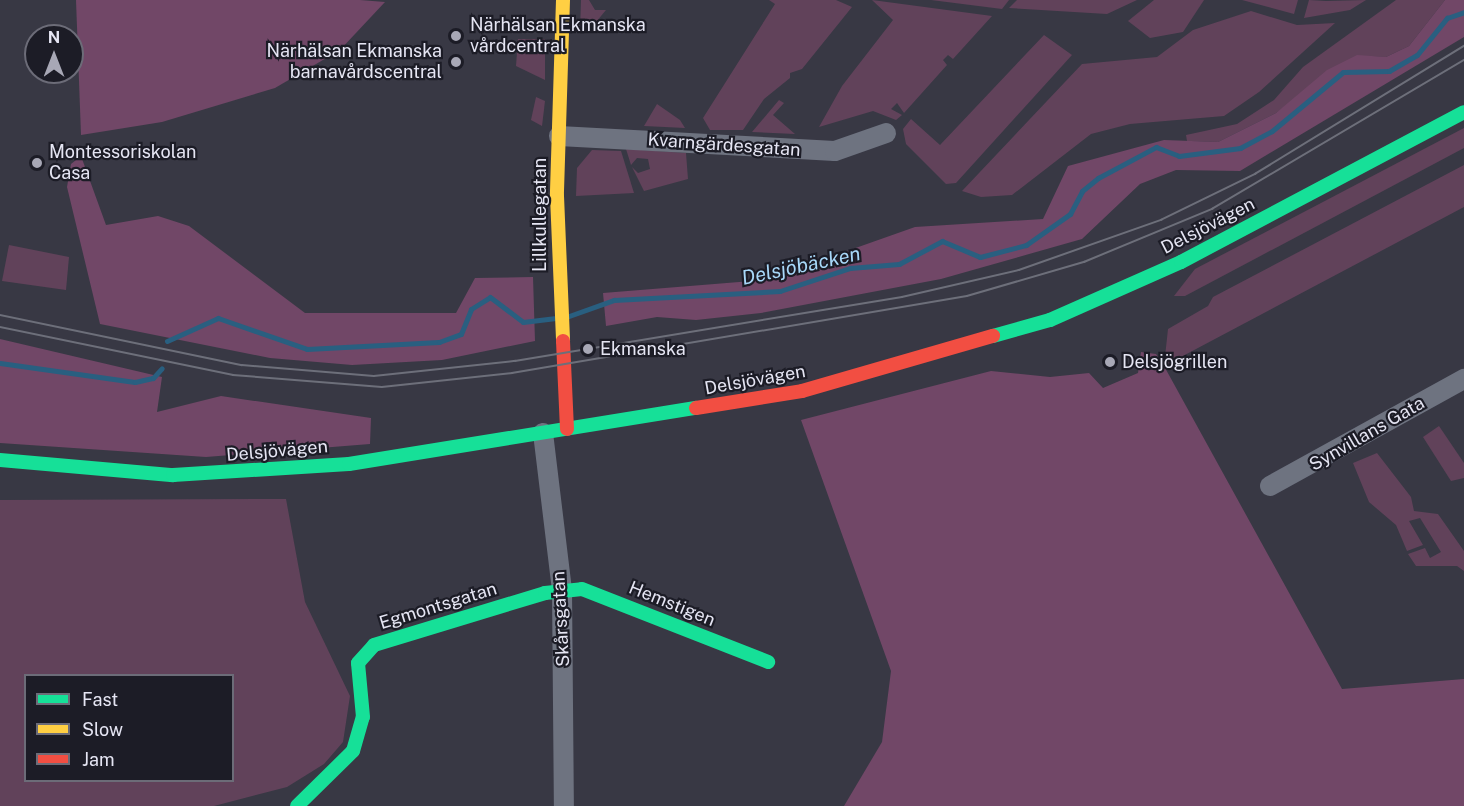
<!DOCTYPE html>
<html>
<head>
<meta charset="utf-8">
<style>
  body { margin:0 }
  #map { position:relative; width:1464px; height:806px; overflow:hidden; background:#383844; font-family:"Public Sans",sans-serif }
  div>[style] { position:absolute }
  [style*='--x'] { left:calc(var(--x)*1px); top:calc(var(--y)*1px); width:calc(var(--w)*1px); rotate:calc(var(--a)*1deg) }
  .green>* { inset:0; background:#61425a }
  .forest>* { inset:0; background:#714767 }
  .stream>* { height:5px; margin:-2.5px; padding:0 2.5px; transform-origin:2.5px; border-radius:2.5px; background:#295f80 }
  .street>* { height:20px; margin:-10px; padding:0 10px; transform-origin:10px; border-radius:10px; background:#6e7380 }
  .fast>* { height:14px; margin:-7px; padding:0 7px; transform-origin:7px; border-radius:7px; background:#16e098 }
  .slow>* { height:14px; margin:-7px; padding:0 7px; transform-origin:7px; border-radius:7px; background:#ffcf43 }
  .jam>* { height:14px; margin:-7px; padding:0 7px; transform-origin:7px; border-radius:7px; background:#f24e42 }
  .tram>* { height:1.5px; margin:-0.75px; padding:0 0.75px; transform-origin:0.75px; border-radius:0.75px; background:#6d6f7a }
  .dots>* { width:16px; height:16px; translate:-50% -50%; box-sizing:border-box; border:3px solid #1c1c26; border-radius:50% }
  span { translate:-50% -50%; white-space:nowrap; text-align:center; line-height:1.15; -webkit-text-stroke:4.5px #1c1c26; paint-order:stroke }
  .poi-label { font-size:18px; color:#e5e5f3 }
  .left { translate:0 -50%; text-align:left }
  .right { translate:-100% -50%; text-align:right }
  .street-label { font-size:18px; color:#e5e5f3 }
  .water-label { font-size:20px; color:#a8d8f9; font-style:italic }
  .legend { position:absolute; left:24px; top:674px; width:210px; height:108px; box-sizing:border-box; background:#1c1c26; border:2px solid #6c6c78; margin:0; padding:8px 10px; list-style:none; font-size:18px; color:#e5e5f3 }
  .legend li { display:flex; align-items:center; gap:12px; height:30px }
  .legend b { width:30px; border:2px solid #6c6c78 }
  .north { position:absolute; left:24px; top:24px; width:60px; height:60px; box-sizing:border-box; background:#1c1c26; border:2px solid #6c6c78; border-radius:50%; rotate:0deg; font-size:16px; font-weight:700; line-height:24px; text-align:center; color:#e5e5f3 }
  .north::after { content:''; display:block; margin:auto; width:21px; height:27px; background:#a8a8b6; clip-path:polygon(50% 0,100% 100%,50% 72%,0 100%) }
</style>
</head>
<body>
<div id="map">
  <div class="green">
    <div style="clip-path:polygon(581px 0,589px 0,595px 10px,606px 10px,587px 33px,580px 32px)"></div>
    <div style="clip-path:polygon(769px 0,836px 0,852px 7px,802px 69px,790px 73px,790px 78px,764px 99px,743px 130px,710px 130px,703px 118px,775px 4px)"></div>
    <div style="clip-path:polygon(872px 0,992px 16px,953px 59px,948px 55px,943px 60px,947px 65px,904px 113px,897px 103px,891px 109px,902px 115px,896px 120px,873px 111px,819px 127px,842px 86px,893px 20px)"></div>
    <div style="clip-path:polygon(931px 0,1009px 0,1002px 9px)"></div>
    <div style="clip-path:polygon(1017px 0,1137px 0,1107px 14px,1009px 8px)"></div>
    <div style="clip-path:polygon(1154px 0,1204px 0,1183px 32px,1150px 38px,1128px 21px)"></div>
    <div style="clip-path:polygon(1242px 0,1298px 0,1294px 14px)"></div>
    <div style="clip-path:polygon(1309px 0,1326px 1px,1366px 0,1350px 10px,1304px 18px)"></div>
    <div style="clip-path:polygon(1396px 0,1445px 0,1409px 46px,1386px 57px,1357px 56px,1276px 113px,1218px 142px,1187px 141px,1186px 135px,1237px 124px,1274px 100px,1303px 67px)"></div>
    <div style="clip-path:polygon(1251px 11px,1297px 25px,1335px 23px,1259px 92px,1224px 116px,1130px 124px,1091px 134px,1012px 195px,981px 197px,962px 191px,1082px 64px,1157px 57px,1193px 30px)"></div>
    <div style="clip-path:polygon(1044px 35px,1072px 55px,956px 183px,946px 184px,906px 144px,903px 129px,911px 119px,940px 145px)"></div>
    <div style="clip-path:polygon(518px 39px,545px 39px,545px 80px,516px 66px)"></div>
    <div style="clip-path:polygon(536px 97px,545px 101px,542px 126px,531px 120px)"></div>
    <div style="clip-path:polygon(779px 100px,784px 103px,773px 115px,795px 134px,752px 132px)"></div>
    <div style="clip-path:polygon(657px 104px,680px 120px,685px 128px,644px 126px)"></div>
    <div style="clip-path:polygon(1464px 128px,1464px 148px,1185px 296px,1174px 296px,1195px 269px)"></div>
    <div style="clip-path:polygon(626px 149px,686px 153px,688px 179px,644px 191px,632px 167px,638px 173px,650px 169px,648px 159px,637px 158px,631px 165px)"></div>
    <div style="clip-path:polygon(592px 150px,621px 151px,634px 193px,576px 196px,577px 168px)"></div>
    <div style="clip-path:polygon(1464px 165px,1464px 207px,1164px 366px,1168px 329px,1208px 306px,1213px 297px)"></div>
    <div style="clip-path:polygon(9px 245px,69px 257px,66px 290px,2px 281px)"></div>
    <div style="clip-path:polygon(1439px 426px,1464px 463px,1464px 478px,1451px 481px,1423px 437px)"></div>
    <div style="clip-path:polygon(1377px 453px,1411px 497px,1414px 511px,1438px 514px,1464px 551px,1464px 571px,1457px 566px,1416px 566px,1408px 554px,1425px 548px,1430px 558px,1441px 552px,1420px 518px,1409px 521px,1423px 545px,1407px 551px,1396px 525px,1369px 502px,1353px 463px)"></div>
    <div style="clip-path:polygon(evenodd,286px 499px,305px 602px,350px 696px,343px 742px,324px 764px,287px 787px,214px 806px,0 806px,0 500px,286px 499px,26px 676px,232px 676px,232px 780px,26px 780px,26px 676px)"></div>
  </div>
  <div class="forest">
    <div style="clip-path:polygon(76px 0,360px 0,385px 2px,340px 50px,275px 88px,162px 122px,81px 135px)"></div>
    <div style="clip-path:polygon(1445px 0,1464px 0,1464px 37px,1240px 171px,1176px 170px,1140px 184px,1082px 239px,941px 279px,761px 313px,696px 320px,657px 317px,606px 326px,603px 293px,765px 280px,915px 227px,1043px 219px,1068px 166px,1164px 140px,1218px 142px,1276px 113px,1327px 70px,1357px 55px,1386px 57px,1409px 46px)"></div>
    <div style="clip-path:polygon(81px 156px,106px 225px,158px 216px,189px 226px,305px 313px,456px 313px,475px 278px,533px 277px,535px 341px,442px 360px,352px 365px,270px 358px,100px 324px,67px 187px,71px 164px)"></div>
    <div style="clip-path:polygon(0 339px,162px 377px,157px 412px,221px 396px,371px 418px,370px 444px,206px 457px,0 443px)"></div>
    <div style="clip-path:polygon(1141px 352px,1156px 354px,1164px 366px,1342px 689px,1464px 679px,1464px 806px,844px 806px,882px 742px,891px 671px,801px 420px,991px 371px,1050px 377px,1089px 373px,1103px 388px,1138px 373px)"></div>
  </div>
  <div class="stream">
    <div style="--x:569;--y:316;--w:48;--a:-19.6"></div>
    <div style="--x:614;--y:300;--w:166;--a:-3.1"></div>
    <div style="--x:780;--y:291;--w:74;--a:-18.2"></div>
    <div style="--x:850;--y:268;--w:49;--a:-4.7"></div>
    <div style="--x:899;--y:264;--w:49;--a:-28.1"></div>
    <div style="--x:942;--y:241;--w:41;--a:22.8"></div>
    <div style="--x:980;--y:257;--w:48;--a:-14.6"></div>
    <div style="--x:1026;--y:245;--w:54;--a:-35.2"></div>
    <div style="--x:1070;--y:214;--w:26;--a:-62"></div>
    <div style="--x:1082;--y:191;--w:21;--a:-39"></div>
    <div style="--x:1098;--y:178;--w:66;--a:-28.1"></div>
    <div style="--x:1156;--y:147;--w:25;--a:21"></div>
    <div style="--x:1179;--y:156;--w:62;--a:-7.5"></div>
    <div style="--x:1240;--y:148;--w:36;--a:-28"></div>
    <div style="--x:1272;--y:131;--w:92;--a:-39.7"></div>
    <div style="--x:1343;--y:72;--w:46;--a:-1.2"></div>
    <div style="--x:1389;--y:71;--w:32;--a:-30"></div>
    <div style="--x:1417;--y:55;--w:48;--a:-51"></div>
    <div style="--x:1447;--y:18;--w:18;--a:-19"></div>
    <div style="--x:167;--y:341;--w:56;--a:-24.3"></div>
    <div style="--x:218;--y:318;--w:94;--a:19.2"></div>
    <div style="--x:307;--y:349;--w:132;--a:-3"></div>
    <div style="--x:439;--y:342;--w:23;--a:-20"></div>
    <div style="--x:461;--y:334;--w:27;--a:-68"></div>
    <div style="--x:471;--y:309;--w:22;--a:-32"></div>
    <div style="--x:490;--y:297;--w:41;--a:37.1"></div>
    <div style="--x:523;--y:322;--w:31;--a:-7"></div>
    <div style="--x:0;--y:363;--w:136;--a:8"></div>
    <div style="--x:135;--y:382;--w:18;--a:-13"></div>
    <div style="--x:153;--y:378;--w:13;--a:-48"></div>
  </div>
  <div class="street">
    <div style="--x:559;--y:136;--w:276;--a:3.1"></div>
    <div style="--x:835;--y:151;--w:54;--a:-19.4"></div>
    <div style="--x:543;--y:433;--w:158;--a:83.1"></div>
    <div style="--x:562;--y:590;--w:216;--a:89.5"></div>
    <div style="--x:1270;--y:486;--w:222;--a:-28.9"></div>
  </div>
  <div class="fast">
    <div style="--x:993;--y:336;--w:59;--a:-15.7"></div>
    <div style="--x:1050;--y:320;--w:143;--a:-23.9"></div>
    <div style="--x:1181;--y:262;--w:320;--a:-27.9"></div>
    <div style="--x:0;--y:460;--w:174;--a:5"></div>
    <div style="--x:173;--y:475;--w:176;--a:-3.6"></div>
    <div style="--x:349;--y:464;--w:351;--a:-9.2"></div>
    <div style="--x:297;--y:806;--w:78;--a:-44.5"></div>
    <div style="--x:353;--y:751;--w:35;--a:-74"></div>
    <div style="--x:363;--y:717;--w:54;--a:-95.3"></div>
    <div style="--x:358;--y:663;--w:24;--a:-48"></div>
    <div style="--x:374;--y:645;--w:179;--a:-16.9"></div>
    <div style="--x:545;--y:593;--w:37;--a:-6"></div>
    <div style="--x:582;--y:589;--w:200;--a:21.4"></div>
  </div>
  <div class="slow">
    <div style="--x:563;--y:0;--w:196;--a:91.8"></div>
    <div style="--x:557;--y:196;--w:145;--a:87.6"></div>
  </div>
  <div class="jam">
    <div style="--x:563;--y:341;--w:88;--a:87.4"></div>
    <div style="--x:696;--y:408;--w:107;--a:-9.1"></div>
    <div style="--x:802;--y:391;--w:199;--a:-16.1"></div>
  </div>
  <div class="tram">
    <div style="--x:0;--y:315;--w:247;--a:11.7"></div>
    <div style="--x:242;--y:365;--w:132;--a:4.8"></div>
    <div style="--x:374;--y:376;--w:142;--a:-6.1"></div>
    <div style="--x:515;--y:361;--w:392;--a:-9.4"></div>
    <div style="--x:902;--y:297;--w:120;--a:-13"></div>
    <div style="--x:1019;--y:270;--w:151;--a:-19.4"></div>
    <div style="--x:1161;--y:220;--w:105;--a:-26.1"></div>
    <div style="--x:1255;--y:174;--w:245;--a:-31.5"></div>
    <div style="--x:0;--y:327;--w:238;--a:11.6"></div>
    <div style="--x:233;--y:375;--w:149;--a:4.6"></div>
    <div style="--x:382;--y:387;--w:131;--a:-6.1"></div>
    <div style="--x:512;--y:373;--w:461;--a:-9.6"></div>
    <div style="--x:967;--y:296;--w:122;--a:-16.2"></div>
    <div style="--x:1084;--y:262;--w:139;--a:-22.5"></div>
    <div style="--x:1212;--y:209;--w:293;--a:-30.6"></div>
  </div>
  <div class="dots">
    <div style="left:456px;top:36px;background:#a8a8b6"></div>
    <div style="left:456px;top:62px;background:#a8a8b6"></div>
    <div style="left:37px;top:163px;background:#a8a8b6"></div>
    <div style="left:588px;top:349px;background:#a8a8b6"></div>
    <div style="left:1110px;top:362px;background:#a8a8b6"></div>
  </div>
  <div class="poi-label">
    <span class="left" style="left:470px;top:36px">Närhälsan Ekmanska<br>vårdcentral</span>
    <span class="right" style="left:442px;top:62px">Närhälsan Ekmanska<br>barnavårdscentral</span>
    <span class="left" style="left:49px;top:163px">Montessoriskolan<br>Casa</span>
    <span class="left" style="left:600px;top:349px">Ekmanska</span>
    <span class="left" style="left:1122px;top:362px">Delsjögrillen</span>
  </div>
  <div class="street-label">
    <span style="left:724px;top:145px;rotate:4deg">Kvarngärdesgatan</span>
    <span style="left:540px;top:215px;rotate:-90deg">Lillkullegatan</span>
    <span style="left:1208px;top:226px;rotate:-27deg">Delsjövägen</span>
    <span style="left:755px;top:380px;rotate:-10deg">Delsjövägen</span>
    <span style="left:1367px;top:434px;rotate:-30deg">Synvillans Gata</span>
    <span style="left:277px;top:451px;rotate:-5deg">Delsjövägen</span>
    <span style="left:672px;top:604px;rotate:22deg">Hemstigen</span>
    <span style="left:438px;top:606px;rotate:-17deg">Egmontsgatan</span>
    <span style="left:561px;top:619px;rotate:-93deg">Skårsgatan</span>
  </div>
  <div class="water-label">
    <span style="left:801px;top:266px;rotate:-12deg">Delsjöbäcken</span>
  </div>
  <ul class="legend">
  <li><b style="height:8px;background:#16e098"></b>Fast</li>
  <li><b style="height:8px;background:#ffcf43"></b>Slow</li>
  <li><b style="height:8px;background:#f24e42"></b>Jam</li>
  </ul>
  <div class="north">N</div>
</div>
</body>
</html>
